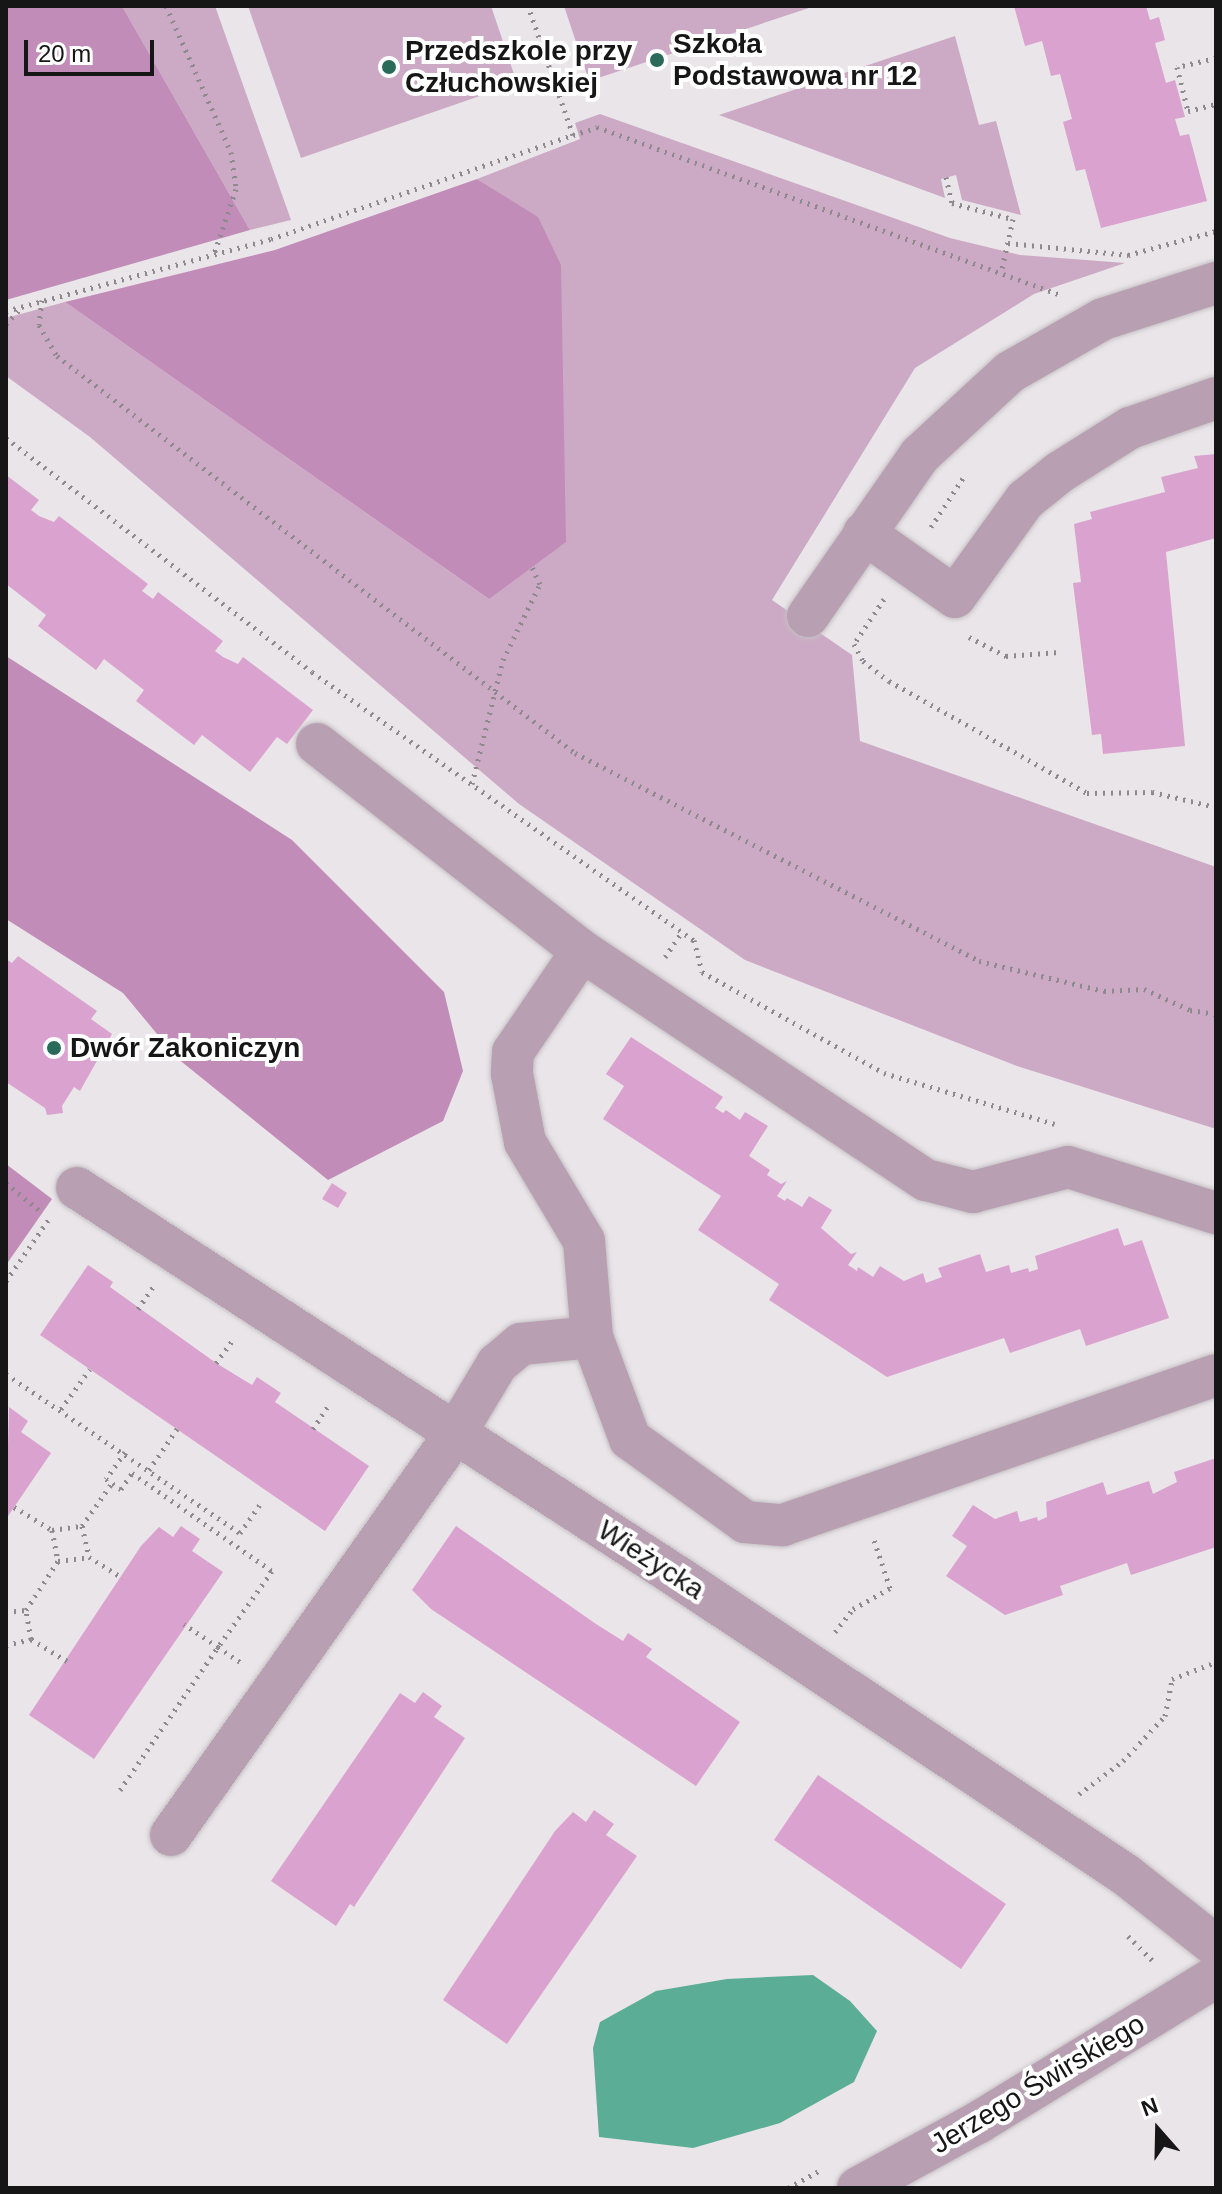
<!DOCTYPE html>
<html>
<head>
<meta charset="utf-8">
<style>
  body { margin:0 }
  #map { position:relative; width:1222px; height:2194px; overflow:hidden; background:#eae5e9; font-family:Helvetica,sans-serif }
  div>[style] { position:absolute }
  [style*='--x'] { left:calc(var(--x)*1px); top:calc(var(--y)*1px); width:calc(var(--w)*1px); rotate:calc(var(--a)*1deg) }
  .green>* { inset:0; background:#ccaac5 }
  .forest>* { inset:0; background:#c28cb8 }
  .water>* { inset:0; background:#5cad95 }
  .building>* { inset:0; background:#daa3cf }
  .path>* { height:5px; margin-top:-2.5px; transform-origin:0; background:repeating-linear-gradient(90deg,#8d898c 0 2px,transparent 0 8px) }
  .roads { filter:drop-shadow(0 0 2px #c4c0c3) drop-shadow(0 0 2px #c4c0c3) }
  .minor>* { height:42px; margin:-21px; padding:0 21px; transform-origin:21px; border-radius:21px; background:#b89fb2 }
  .dots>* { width:22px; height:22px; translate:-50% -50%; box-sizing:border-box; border:4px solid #fff; border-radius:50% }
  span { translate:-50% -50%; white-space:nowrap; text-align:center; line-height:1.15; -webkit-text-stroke:8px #fff; paint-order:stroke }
  .poi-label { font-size:28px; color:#171617; font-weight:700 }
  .left { translate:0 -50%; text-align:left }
  .street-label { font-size:28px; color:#171617 }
  .frame { position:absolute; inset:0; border:8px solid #171617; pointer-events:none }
  .north { position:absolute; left:1118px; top:2090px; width:80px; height:80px; -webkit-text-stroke:6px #fff; paint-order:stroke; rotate:340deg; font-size:22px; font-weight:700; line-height:32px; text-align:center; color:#171617 }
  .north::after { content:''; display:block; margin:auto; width:28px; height:36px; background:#171617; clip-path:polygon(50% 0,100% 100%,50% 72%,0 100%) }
  .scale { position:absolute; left:24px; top:40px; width:130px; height:36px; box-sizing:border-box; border:4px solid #171617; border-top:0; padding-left:10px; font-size:24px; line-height:28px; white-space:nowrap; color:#171617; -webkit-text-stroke:6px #fff; paint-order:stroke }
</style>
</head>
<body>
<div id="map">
  <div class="green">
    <div style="clip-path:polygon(122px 6px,215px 6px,291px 220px,250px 230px)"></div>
    <div style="clip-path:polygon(248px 6px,491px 6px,517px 83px,301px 158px)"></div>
    <div style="clip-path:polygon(564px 6px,815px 6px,589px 81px)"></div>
    <div style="clip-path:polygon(955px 36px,979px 125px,996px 121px,1021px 215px,962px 200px,956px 175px,941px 179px,945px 198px,719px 115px)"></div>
    <div style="clip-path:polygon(600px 114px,950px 238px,1020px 255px,1125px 263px,1034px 294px,915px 368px,772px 600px,852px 655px,860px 741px,1216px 867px,1216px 1129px,1017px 1066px,745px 960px,519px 804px,90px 437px,6px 376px,6px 318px,65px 302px,489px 599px,537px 217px,477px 179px,580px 139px,575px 123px)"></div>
  </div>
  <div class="forest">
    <div style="clip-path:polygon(6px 6px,122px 6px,250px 230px,6px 300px)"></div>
    <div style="clip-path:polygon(477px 179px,538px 217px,561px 265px,566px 542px,489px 599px,65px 302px,275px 250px)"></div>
    <div style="clip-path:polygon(6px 656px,292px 840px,444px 992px,463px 1071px,443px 1121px,328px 1180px,177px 1058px,123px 993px,6px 919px)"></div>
    <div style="clip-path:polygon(6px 1164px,52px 1199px,6px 1265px)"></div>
  </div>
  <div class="water">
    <div style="clip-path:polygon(813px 1975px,850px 2001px,877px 2031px,854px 2082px,780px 2123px,693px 2148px,599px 2137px,593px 2048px,600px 2022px,656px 1991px,727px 1979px)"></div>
  </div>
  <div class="building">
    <div style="clip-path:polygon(1014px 6px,1146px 6px,1150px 20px,1159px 17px,1165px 40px,1155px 43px,1166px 83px,1175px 80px,1185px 117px,1175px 119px,1180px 136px,1189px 134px,1207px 201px,1101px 228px,1085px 169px,1076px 171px,1063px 122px,1072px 119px,1060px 74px,1051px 76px,1042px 41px,1025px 46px)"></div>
    <div style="clip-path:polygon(1216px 454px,1216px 538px,1166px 552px,1185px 746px,1103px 754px,1101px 734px,1092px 735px,1073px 583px,1081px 582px,1074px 524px,1092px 519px,1090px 512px,1165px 492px,1161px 477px,1198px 468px,1194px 456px)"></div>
    <div style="clip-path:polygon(6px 475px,39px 500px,31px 510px,39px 516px,54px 522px,59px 516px,148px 584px,142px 591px,153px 599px,158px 592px,223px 641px,215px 651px,223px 657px,238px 664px,243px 657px,313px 710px,287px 744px,277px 737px,250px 772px,202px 735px,194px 745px,136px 701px,144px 690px,104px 659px,96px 670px,38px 626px,46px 615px,6px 584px)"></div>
    <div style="clip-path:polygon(18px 956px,97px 1011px,91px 1019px,112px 1034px,80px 1091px,74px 1087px,62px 1106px,63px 1113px,47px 1115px,45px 1108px,6px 1082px,6px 959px,12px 963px)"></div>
    <div style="clip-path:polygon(631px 1037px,723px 1097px,715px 1108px,723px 1113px,726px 1110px,740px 1120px,745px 1112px,768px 1126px,749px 1156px,770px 1170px,767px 1175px,781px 1184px,787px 1181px,777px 1196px,785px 1201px,787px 1198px,802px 1207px,809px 1196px,832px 1210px,821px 1228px,851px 1254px,857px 1252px,848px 1265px,857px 1271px,858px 1267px,873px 1277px,880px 1266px,904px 1281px,923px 1273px,926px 1283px,942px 1277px,938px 1268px,980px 1254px,986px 1272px,1009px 1265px,1011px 1273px,1028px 1268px,1029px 1272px,1038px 1269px,1035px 1256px,1118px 1228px,1124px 1246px,1142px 1240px,1169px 1318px,1086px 1346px,1080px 1329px,1010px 1353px,1004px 1338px,887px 1377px,769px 1300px,779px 1284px,698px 1230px,721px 1196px,603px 1119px,624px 1086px,606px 1074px)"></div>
    <div style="clip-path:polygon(332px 1183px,347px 1193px,338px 1208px,322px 1199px)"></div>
    <div style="clip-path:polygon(88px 1265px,113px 1282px,110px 1287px,216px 1363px,252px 1385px,257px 1377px,281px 1393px,275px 1402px,369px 1466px,325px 1531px,40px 1335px)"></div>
    <div style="clip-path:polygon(9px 1407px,28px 1421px,21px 1432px,51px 1453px,6px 1519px)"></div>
    <div style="clip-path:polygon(1216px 1458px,1216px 1547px,1131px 1575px,1127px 1563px,1060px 1586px,1063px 1595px,1005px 1615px,946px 1576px,967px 1546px,952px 1536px,973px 1505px,995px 1519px,1017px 1511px,1020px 1522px,1037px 1517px,1038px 1521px,1047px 1517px,1046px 1502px,1103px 1482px,1107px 1495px,1149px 1481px,1153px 1494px,1177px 1482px,1174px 1472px)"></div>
    <div style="clip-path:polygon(181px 1526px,200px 1539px,192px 1551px,223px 1572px,94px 1759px,29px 1715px,141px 1546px,159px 1527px,173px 1537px)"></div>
    <div style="clip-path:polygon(456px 1526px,596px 1624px,623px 1641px,628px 1633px,652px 1649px,646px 1657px,740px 1722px,696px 1786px,431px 1609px,412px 1590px)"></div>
    <div style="clip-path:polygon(423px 1692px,442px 1706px,434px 1717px,465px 1738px,354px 1907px,350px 1904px,336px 1926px,271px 1881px,400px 1693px,415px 1703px)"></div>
    <div style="clip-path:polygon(818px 1775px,1006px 1904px,961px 1969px,774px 1840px)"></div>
    <div style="clip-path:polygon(594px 1810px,614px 1824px,606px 1835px,637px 1856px,507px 2044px,443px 2000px,555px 1831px,573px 1812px,586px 1822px)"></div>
  </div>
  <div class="path">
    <div style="--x:166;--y:6;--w:160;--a:66"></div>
    <div style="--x:231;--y:152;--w:37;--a:82"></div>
    <div style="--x:236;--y:189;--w:69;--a:108.7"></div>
    <div style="--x:1216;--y:58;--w:40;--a:167"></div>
    <div style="--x:1177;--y:67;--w:45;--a:76"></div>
    <div style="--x:1188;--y:111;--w:29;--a:-14"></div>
    <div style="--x:573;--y:135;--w:25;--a:-18"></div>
    <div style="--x:597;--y:127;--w:493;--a:19.9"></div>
    <div style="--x:946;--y:177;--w:27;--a:77"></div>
    <div style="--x:952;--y:203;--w:63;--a:14.7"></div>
    <div style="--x:1013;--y:219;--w:55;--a:102.5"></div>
    <div style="--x:1008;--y:243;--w:121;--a:5.7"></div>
    <div style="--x:1128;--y:255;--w:91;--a:-15.3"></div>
    <div style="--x:42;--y:300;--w:25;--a:97"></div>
    <div style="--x:39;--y:325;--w:36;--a:60"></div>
    <div style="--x:57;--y:356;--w:653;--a:37.47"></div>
    <div style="--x:575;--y:753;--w:454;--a:27.2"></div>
    <div style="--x:979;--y:961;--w:129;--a:13.5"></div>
    <div style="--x:1104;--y:991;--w:40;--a:-2.9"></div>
    <div style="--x:1144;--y:989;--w:51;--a:24.5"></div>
    <div style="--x:1190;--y:1010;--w:26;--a:9"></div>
    <div style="--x:6;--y:311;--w:275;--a:-15.2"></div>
    <div style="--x:271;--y:239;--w:319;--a:-19"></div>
    <div style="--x:573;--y:135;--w:137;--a:-109.2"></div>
    <div style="--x:6;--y:324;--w:23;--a:-47"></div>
    <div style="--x:6;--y:438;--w:385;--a:37.4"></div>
    <div style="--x:312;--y:672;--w:467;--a:35.1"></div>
    <div style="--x:694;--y:940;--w:33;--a:76"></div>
    <div style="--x:702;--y:972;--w:208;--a:29"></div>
    <div style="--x:884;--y:1073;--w:178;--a:16.6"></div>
    <div style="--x:931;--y:527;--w:59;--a:-56.9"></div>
    <div style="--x:884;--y:599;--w:54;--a:123.7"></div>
    <div style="--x:854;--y:644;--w:19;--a:62"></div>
    <div style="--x:863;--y:661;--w:33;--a:38"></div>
    <div style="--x:889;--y:681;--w:227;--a:29.5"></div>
    <div style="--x:1087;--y:793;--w:65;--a:-0.9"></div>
    <div style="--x:1152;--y:792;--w:66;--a:13.2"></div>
    <div style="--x:969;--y:637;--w:42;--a:27.2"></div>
    <div style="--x:1006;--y:656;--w:53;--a:-4.3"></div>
    <div style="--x:472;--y:784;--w:128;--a:-76"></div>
    <div style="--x:503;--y:660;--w:85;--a:-64"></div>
    <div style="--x:540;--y:584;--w:23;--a:-115"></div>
    <div style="--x:665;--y:957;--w:30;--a:-56"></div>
    <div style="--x:6;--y:1183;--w:43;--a:39.3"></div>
    <div style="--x:6;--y:1281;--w:75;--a:-55.3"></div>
    <div style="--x:138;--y:1309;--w:27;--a:-56"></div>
    <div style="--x:216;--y:1363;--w:31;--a:-54"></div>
    <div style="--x:6;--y:1374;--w:283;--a:34.2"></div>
    <div style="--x:240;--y:1533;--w:38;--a:-55"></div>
    <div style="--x:61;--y:1409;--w:49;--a:-54.1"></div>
    <div style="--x:313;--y:1429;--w:31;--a:-57"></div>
    <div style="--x:125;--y:1452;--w:33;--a:125"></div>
    <div style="--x:106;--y:1479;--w:18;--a:34"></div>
    <div style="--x:121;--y:1489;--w:19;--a:-55"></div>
    <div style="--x:132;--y:1473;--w:171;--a:35"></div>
    <div style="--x:272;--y:1571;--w:93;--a:125.4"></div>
    <div style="--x:218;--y:1647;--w:30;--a:34"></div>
    <div style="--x:149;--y:1470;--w:50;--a:-55.7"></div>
    <div style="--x:14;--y:1507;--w:44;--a:31.2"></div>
    <div style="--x:52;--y:1530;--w:30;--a:-8"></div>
    <div style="--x:82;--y:1526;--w:52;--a:-55.1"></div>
    <div style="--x:82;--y:1526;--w:32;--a:77"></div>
    <div style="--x:89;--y:1557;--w:40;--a:32"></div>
    <div style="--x:52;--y:1530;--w:31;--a:79"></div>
    <div style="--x:6;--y:1612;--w:20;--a:-6"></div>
    <div style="--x:835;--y:1632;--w:29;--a:-52"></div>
    <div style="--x:853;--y:1609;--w:43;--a:-29.6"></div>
    <div style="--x:890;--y:1588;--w:54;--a:-108.4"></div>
    <div style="--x:6;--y:1645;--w:26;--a:-13"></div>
    <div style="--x:67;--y:1661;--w:42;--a:-148.6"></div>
    <div style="--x:31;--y:1639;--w:29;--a:-100"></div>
    <div style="--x:26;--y:1610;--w:59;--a:-56.9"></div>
    <div style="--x:58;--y:1561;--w:31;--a:-7"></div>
    <div style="--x:120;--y:1790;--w:173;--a:-55.6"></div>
    <div style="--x:218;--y:1647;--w:41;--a:-145.9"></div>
    <div style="--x:1079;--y:1794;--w:55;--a:-36.9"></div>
    <div style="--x:1123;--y:1761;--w:62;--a:-47"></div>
    <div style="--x:1165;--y:1716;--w:38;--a:-79"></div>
    <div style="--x:1172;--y:1679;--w:47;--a:-21.1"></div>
    <div style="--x:1128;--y:1936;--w:38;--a:45"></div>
    <div style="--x:788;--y:2188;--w:35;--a:-29"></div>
  </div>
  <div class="roads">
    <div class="minor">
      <div style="--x:864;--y:533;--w:111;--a:35.1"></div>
      <div style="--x:955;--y:597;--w:120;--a:-54.2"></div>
      <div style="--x:1025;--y:500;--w:45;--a:-38.7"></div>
      <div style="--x:1060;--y:472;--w:83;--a:-32.2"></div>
      <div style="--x:1130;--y:428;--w:91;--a:-19.2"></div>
      <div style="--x:808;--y:616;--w:196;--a:-55.2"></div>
      <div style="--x:920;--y:455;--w:122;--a:-42.7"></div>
      <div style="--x:1010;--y:372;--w:107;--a:-29.7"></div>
      <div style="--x:1103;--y:319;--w:119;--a:-17.7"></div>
      <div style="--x:317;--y:744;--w:336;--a:38"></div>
      <div style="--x:582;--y:951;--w:413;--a:33.7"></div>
      <div style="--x:926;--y:1180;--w:49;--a:14.3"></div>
      <div style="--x:973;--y:1192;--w:98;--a:-14.7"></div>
      <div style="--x:1068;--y:1167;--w:155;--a:17.3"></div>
      <div style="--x:582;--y:951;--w:122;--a:124.3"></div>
      <div style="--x:513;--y:1052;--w:22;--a:93"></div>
      <div style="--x:512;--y:1074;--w:69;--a:79.2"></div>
      <div style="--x:525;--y:1142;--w:115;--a:59.2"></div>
      <div style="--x:584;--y:1241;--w:96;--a:85.2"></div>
      <div style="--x:592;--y:1337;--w:109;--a:69.6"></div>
      <div style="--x:630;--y:1439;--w:142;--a:35.8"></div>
      <div style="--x:745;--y:1522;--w:38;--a:5"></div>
      <div style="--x:783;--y:1525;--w:458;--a:-19.1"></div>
      <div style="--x:77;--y:1188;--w:716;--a:32.91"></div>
      <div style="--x:678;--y:1577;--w:538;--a:33.63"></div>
      <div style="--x:1126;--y:1875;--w:115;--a:38.3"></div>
      <div style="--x:171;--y:1835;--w:491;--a:-54.7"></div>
      <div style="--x:455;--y:1434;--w:82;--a:-59"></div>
      <div style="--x:497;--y:1364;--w:31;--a:-40"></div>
      <div style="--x:521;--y:1344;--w:71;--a:-5.6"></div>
      <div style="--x:858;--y:2188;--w:138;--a:-28.6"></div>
      <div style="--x:979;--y:2122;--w:278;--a:-31.5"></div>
    </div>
  </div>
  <div class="dots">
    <div style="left:657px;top:60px;background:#2a6a59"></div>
    <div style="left:389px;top:67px;background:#2a6a59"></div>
    <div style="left:54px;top:1048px;background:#2a6a59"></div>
  </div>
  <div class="poi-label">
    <span class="left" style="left:673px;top:60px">Szkoła<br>Podstawowa nr 12</span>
    <span class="left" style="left:405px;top:67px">Przedszkole przy<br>Człuchowskiej</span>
    <span class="left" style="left:70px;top:1048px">Dwór Zakoniczyn</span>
  </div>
  <div class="street-label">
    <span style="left:651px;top:1560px;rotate:33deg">Wieżycka</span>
    <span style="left:1038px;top:2084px;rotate:-31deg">Jerzego Świrskiego</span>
  </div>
  <div class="frame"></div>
  <div class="north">N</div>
  <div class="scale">20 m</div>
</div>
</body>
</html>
